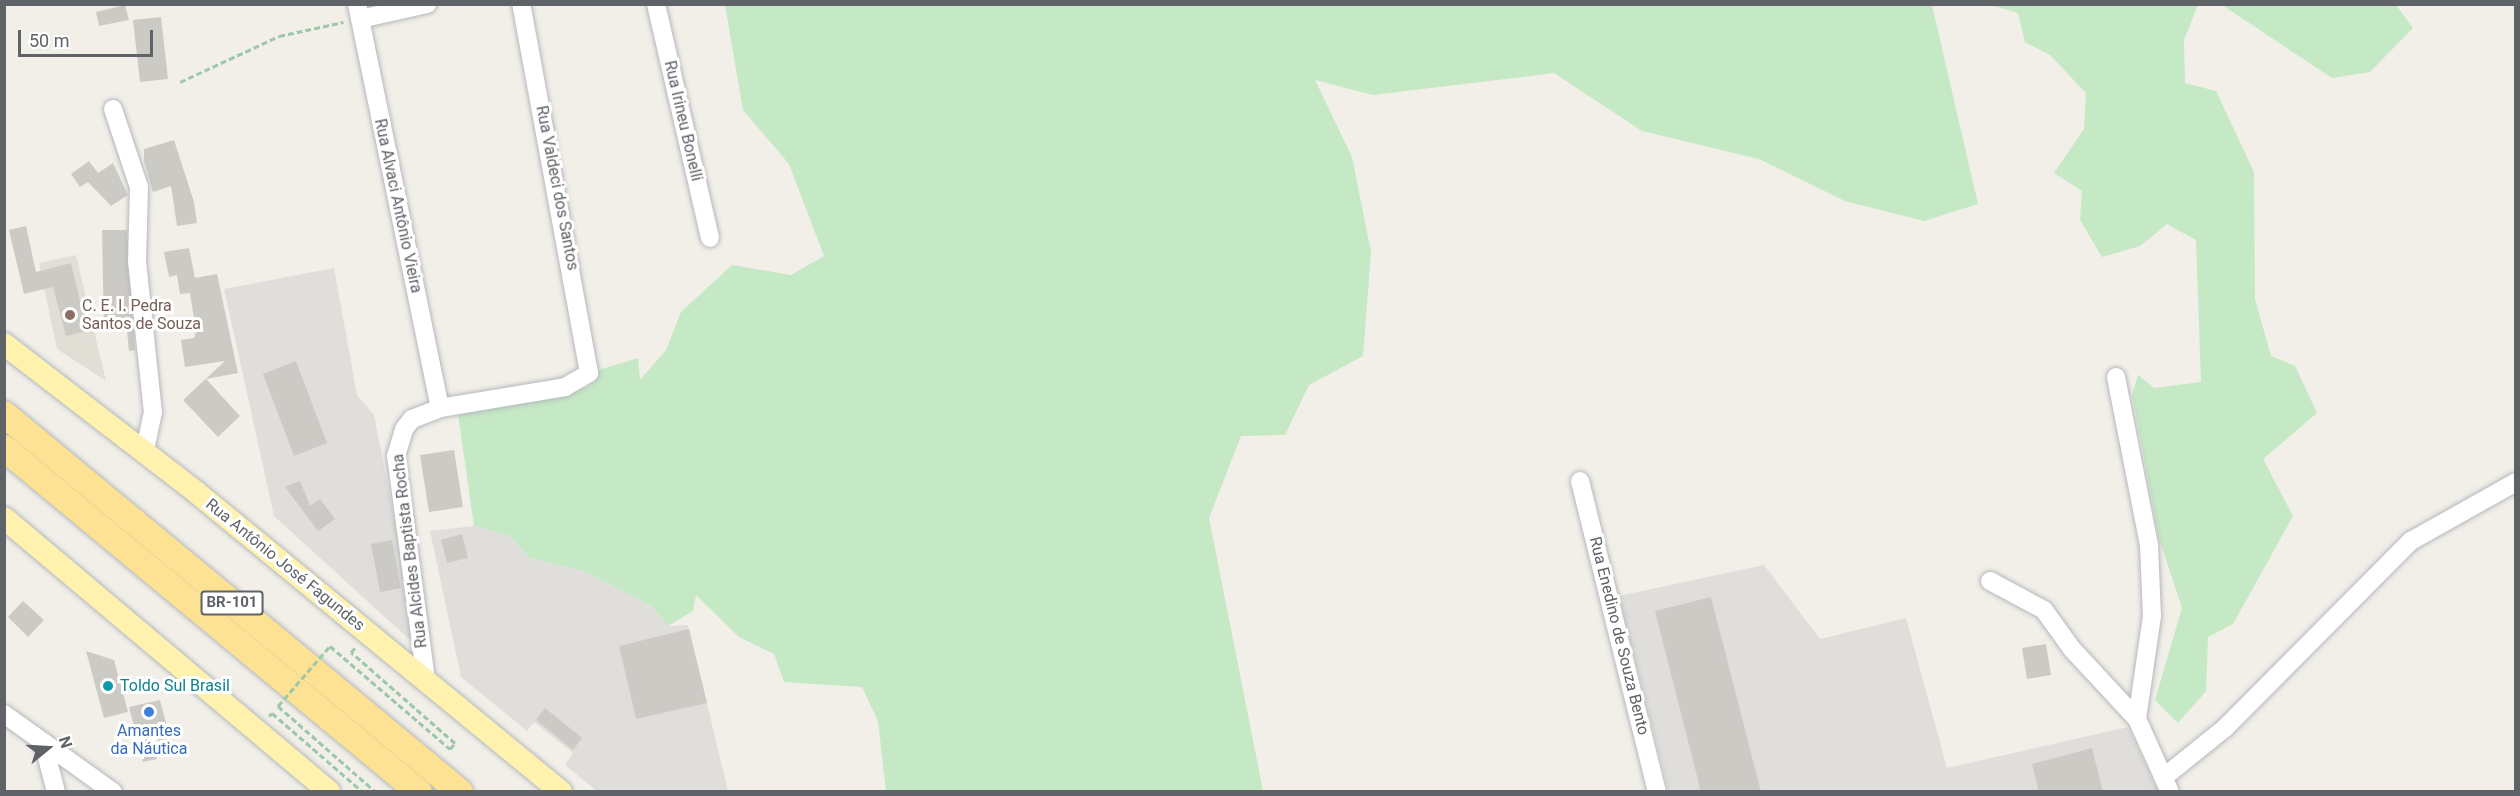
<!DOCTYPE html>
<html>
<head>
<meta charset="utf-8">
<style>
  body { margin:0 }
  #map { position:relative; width:2520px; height:796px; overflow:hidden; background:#f1efe8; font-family:Roboto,sans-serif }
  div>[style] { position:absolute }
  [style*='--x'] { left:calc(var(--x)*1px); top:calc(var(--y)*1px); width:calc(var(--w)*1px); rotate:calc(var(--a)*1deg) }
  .industrial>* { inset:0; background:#e0deda }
  .education>* { inset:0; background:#e1ded6 }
  .green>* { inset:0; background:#c5e8c5 }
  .building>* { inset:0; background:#cccac5 }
  .path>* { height:3px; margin-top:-1.5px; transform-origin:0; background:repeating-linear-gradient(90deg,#9cc7a9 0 6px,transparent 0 9px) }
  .roads { filter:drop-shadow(0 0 2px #b5b8bc) drop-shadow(0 0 2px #b5b8bc) }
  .minor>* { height:18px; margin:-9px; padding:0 9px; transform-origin:9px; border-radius:9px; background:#fff }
  .major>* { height:22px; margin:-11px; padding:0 11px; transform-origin:11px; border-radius:11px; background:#fff2af }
  .highway>* { height:26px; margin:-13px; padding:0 13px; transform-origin:13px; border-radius:13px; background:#fde293 }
  .path-bridge>* { height:3px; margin-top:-1.5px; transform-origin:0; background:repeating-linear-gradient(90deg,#9cc7a9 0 6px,transparent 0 9px) }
  .dots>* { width:16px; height:16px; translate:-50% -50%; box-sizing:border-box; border:3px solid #fff; border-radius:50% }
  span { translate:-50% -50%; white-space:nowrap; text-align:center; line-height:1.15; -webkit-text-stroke:6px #fff; paint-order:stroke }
  .shield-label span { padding:2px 4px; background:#fff; border:2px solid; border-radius:4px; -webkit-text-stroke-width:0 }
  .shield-label { font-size:15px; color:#5f6368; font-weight:700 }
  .street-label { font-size:16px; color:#5f6368 }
  .education-label { font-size:16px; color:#785e54 }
  .left { translate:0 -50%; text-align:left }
  .culture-label { font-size:16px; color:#0d838f }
  .shop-label { font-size:16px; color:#366cbe }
  .frame { position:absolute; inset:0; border:6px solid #5f6368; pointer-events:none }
  .north { position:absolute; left:18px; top:718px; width:60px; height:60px; -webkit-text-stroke:4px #fff; paint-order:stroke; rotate:72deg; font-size:16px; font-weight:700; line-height:24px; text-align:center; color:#5f6368 }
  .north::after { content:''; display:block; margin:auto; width:21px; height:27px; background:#5f6368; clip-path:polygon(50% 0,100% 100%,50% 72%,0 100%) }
  .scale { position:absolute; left:18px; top:30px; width:135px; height:27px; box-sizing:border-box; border:3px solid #5f6368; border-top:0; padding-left:8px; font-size:18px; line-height:21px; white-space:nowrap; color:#5f6368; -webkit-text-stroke:4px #fff; paint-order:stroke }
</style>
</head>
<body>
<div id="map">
  <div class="industrial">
    <div style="clip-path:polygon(334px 268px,357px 395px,374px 415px,417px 633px,409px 639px,274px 516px,224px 289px)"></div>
    <div style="clip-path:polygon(474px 526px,510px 536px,529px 558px,583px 571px,652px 606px,668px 626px,688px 625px,728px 791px,597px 791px,565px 765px,573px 753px,534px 722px,527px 731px,461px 677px,430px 531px)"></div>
    <div style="clip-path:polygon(1764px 565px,1820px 639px,1906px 618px,1947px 768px,2128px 727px,2158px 791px,1669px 791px,1619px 596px)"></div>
  </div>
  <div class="education">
    <div style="clip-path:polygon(76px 255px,106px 381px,57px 349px,39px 263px)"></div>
  </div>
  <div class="green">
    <div style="clip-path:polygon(725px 5px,1932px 5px,1978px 204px,1924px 221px,1845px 201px,1759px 159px,1642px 131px,1554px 73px,1373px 95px,1315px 80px,1352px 157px,1371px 252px,1363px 356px,1309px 385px,1285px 435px,1241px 436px,1209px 518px,1263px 791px,886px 791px,878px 721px,862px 687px,784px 682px,774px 654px,739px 637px,696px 595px,693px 611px,668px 626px,652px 606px,583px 571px,529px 558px,510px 536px,474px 526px,458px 414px,567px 394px,590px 386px,599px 370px,638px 358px,640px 380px,666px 350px,681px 312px,732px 265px,791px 275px,824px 256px,789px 164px,743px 110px)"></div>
    <div style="clip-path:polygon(1991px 5px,2198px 5px,2184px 40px,2185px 83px,2216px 91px,2254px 172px,2255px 299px,2271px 356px,2295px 366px,2317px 413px,2263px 459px,2293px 516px,2233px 624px,2208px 637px,2206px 691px,2178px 723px,2155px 700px,2182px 608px,2159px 538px,2132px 395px,2138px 375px,2154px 388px,2201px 382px,2196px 240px,2167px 224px,2140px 246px,2102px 257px,2080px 220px,2082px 191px,2054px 173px,2084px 129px,2086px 93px,2050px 55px,2025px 42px,2018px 13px)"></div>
    <div style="clip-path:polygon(2222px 5px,2396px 5px,2413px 28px,2370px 72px,2332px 78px)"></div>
  </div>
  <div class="building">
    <div style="clip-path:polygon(125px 5px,129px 20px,99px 26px,96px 12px)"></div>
    <div style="clip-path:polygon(161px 17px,168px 79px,140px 82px,133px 20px)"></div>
    <div style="clip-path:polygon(174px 140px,194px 202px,197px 223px,177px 226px,171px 186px,153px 192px,144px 161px,144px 149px)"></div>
    <div style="clip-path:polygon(89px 161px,98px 173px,113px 163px,128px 195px,111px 206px,88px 182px,80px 187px,71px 174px)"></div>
    <div style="clip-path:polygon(26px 226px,36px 272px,71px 263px,87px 331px,66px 336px,53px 287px,24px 294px,9px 230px)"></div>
    <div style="clip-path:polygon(102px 230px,127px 230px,135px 350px,129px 351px,127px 331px,104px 331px)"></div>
    <div style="clip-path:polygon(189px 248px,195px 278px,217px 274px,238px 373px,206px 379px,240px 416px,218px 437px,183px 400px,225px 361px,185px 367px,181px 340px,194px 338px,196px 332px,190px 293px,180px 294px,177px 275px,169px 277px,164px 252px)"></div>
    <div style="clip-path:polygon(296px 361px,327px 443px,294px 456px,263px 374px)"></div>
    <div style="clip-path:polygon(454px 450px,463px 507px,429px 512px,420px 455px)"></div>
    <div style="clip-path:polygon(300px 481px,310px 506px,320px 499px,335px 519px,318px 531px,285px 487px)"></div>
    <div style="clip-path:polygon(462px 534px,468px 558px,447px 563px,441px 540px)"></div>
    <div style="clip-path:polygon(392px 540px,401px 588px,380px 592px,371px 544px)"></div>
    <div style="clip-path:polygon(1711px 597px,1761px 792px,1701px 792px,1655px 611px)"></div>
    <div style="clip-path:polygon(23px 601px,44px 620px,28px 637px,8px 617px)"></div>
    <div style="clip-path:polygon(689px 629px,707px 703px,636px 719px,619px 646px)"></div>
    <div style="clip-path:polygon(2046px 644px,2051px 675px,2027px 679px,2022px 648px)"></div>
    <div style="clip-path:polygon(86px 651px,114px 660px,128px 712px,104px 718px)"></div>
    <div style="clip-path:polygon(160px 700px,170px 738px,153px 742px,157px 759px,143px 762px,129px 707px)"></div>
    <div style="clip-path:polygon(545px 708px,582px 738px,573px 750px,536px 720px)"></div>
    <div style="clip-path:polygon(2092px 748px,2103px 792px,2039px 792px,2032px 764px)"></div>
  </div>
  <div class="path">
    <div style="--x:180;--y:82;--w:109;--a:-24.9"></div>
    <div style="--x:279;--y:36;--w:66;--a:-12.2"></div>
    <div style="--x:330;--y:646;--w:158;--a:40.6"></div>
    <div style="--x:450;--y:749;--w:8;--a:-50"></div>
    <div style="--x:455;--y:743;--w:138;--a:-138.8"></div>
    <div style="--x:351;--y:652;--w:6;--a:-45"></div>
    <div style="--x:278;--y:706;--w:130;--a:41.3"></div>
    <div style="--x:269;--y:716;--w:4;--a:-45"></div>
    <div style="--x:272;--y:713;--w:121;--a:41"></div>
  </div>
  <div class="roads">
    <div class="minor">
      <div style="--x:357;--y:4;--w:412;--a:78.4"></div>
      <div style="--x:656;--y:4;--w:240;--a:77"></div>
      <div style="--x:360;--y:19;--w:69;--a:-12.6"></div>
      <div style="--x:113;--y:109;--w:82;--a:71.6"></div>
      <div style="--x:139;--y:187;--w:74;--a:91.5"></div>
      <div style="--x:137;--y:261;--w:152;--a:84"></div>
      <div style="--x:153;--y:412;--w:40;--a:102"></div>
      <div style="--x:2116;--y:377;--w:171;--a:78.9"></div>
      <div style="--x:2149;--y:545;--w:71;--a:87.6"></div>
      <div style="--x:2152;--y:616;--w:104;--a:98.3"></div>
      <div style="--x:2137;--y:719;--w:80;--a:65.7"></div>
      <div style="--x:1580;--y:481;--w:320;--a:76.1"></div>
      <div style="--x:1990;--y:581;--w:61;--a:28.2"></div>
      <div style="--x:2044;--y:610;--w:48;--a:54.3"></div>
      <div style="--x:2072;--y:649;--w:96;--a:47.1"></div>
      <div style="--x:426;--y:680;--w:226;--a:-97.6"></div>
      <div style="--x:396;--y:456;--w:28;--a:-73"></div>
      <div style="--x:404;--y:429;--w:13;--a:-51"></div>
      <div style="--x:412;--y:419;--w:30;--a:-21"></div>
      <div style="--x:440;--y:408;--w:127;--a:-9.5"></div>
      <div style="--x:565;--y:387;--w:28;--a:-30"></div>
      <div style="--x:589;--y:373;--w:375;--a:-100.4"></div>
      <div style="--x:4;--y:714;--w:134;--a:35.6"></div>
      <div style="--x:43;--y:742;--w:52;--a:75.4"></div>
      <div style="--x:2164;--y:777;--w:78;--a:-38.8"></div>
      <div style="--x:2225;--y:728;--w:264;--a:-45.2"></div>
      <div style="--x:2411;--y:541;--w:120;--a:-29.3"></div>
    </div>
    <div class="major">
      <div style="--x:4;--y:344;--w:242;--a:37.6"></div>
      <div style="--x:196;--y:492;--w:472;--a:39.4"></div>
      <div style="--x:4;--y:518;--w:425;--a:40.1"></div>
    </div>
    <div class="highway">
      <div style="--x:4;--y:414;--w:592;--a:39.66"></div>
      <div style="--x:4;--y:448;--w:539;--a:39.66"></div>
    </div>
  </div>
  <div class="path-bridge">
    <div style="--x:278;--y:706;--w:79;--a:-49.1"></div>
  </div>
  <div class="dots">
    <div style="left:70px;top:315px;background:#8d6e63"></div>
    <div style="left:108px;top:686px;background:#0f9aa8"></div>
    <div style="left:149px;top:712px;background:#3f7fe0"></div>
  </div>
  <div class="shield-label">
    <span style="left:232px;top:603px">BR-101</span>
  </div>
  <div class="street-label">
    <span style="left:683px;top:121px;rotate:77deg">Rua Irineu Bonelli</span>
    <span style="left:557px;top:188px;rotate:79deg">Rua Valdeci dos Santos</span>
    <span style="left:398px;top:206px;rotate:78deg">Rua Alvaci Antônio Vieira</span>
    <span style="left:410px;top:551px;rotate:-97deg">Rua Alcides Baptista Rocha</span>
    <span style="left:285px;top:565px;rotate:39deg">Rua Antônio José Fagundes</span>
    <span style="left:1619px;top:636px;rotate:76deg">Rua Enedino de Souza Bento</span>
  </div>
  <div class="education-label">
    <span class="left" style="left:82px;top:315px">C. E. I. Pedra<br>Santos de Souza</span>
  </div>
  <div class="culture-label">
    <span class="left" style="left:120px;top:686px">Toldo Sul Brasil</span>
  </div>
  <div class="shop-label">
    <span style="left:149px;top:740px">Amantes<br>da Náutica</span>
  </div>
  <div class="frame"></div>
  <div class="north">N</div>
  <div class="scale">50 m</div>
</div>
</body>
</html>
